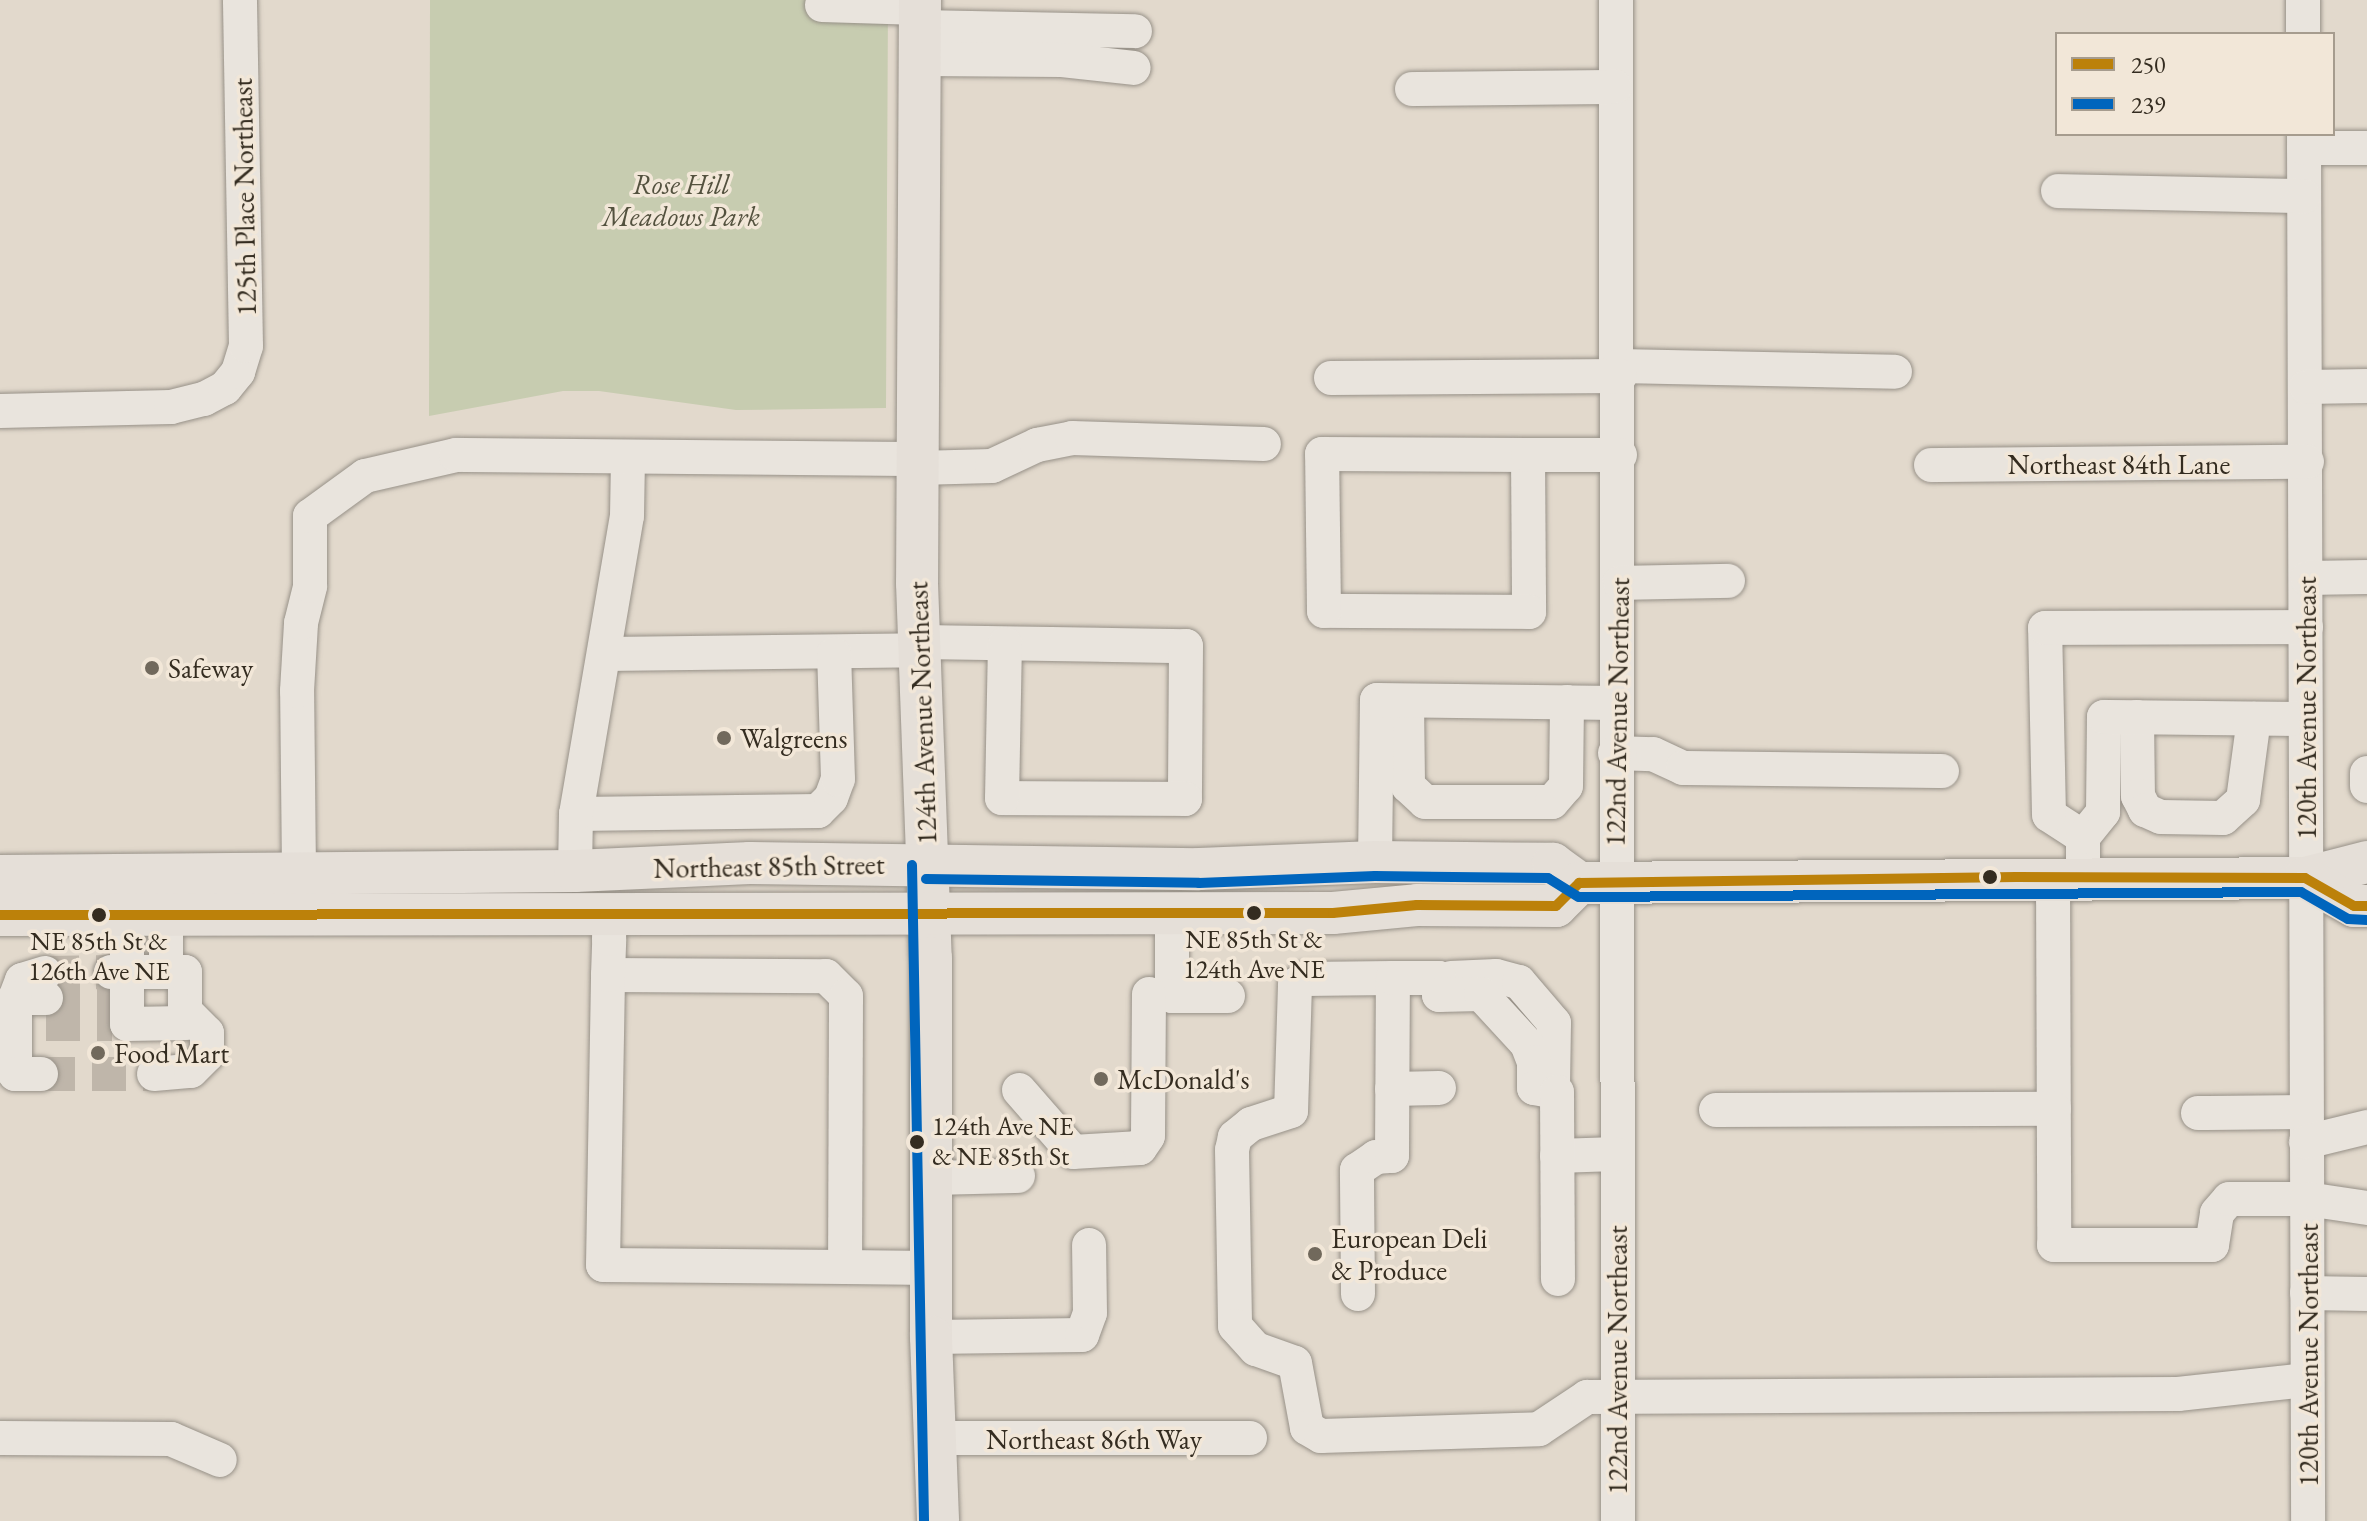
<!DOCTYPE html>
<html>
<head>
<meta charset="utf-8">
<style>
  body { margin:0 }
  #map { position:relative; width:2367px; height:1521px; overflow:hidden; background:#e2d9cc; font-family:"EB Garamond",serif }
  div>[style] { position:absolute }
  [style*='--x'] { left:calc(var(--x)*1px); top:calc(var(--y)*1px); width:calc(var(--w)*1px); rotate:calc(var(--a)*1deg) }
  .green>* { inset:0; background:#c7ccb0 }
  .minor-tunnel>* { height:34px; margin-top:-17px; transform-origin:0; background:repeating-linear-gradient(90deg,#bfb6aa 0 34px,transparent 0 51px) }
  .roads { filter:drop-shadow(0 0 2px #979188) drop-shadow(0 0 2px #979188) }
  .minor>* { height:34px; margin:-17px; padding:0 17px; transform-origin:17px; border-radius:17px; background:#e9e4dd }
  .major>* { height:42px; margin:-21px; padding:0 21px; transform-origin:21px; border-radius:21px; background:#e5dfd8 }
  .bus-1>* { height:10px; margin:-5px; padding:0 5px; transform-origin:5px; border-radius:5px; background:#bc810a }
  .bus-2>* { height:10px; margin:-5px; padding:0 5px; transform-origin:5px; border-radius:5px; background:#0065bd }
  .dots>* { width:22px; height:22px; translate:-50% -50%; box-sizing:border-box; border:4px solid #f2e7d8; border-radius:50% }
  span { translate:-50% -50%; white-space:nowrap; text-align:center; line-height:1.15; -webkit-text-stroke:7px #f2e7d8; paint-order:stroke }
  .bus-label { font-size:26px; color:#342c20 }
  .left { translate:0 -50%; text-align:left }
  .park-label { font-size:28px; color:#53513e; font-style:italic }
  .street-label { font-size:28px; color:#342c20 }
  .poi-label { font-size:28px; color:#342c20 }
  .legend { position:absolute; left:2055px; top:32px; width:280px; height:104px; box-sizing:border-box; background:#f2e7d8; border:2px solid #a69c8e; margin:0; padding:10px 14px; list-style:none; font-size:24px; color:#342c20 }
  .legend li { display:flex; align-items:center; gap:16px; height:40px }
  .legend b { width:40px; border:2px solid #a69c8e }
</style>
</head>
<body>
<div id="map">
  <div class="green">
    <div style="clip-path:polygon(430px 0,888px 0,886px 408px,736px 410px,599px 391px,563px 391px,429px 416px)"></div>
  </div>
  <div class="minor-tunnel">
    <div style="--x:45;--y:973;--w:66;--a:-0.9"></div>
    <div style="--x:46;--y:998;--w:65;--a:0"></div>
    <div style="--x:46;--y:1024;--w:66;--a:0"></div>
    <div style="--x:41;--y:1074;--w:113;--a:0"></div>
  </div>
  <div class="roads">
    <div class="minor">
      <div style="--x:1616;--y:0;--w:1521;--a:89.92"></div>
      <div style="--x:2303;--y:0;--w:34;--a:90"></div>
      <div style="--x:822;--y:5;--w:98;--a:1.8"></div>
      <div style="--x:920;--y:27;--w:215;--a:1.1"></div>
      <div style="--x:920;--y:59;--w:142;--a:0.4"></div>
      <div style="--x:1062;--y:60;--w:72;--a:6.3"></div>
      <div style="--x:1412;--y:89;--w:203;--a:-0.6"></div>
      <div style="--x:2304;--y:134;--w:1387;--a:89.83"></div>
      <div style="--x:2304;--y:148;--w:63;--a:0"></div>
      <div style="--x:2058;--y:191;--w:246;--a:1.2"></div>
      <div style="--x:1619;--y:366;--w:276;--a:1.2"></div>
      <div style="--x:1331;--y:378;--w:289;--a:-0.4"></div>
      <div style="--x:2306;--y:387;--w:61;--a:-0.9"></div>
      <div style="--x:0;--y:411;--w:171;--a:-1.3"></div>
      <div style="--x:171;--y:407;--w:34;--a:-14"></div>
      <div style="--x:204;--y:399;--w:24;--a:-28"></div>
      <div style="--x:225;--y:388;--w:21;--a:-51"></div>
      <div style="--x:238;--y:372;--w:27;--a:-73"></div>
      <div style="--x:246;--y:346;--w:346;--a:-91"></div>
      <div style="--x:1528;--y:455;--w:157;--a:89.6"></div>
      <div style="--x:1529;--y:612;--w:205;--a:-179.7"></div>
      <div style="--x:1324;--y:611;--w:157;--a:-90.7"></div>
      <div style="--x:1322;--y:454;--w:206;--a:0.3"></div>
      <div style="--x:1528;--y:455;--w:92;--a:0"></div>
      <div style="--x:1931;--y:465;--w:376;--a:-0.5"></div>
      <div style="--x:918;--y:468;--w:74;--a:-1.5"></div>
      <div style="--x:992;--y:466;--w:50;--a:-25"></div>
      <div style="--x:1037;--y:445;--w:36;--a:-11"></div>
      <div style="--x:1072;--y:438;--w:192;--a:1.8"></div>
      <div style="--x:2307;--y:578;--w:60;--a:-1"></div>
      <div style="--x:1620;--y:583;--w:108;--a:-1.1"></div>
      <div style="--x:921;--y:642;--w:265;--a:0.9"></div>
      <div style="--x:1186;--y:646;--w:153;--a:90.4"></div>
      <div style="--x:1185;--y:799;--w:183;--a:-179.7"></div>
      <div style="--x:1002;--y:798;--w:154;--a:-88.9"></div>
      <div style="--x:606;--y:654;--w:316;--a:-0.7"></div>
      <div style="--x:1407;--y:701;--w:85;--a:89.3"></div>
      <div style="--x:1408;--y:786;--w:23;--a:43"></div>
      <div style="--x:1425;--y:802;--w:127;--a:0"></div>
      <div style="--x:1552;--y:802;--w:21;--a:-49"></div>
      <div style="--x:1566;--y:786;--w:84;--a:-89.3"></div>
      <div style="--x:2137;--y:717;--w:79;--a:89.3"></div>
      <div style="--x:2138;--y:796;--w:16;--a:63"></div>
      <div style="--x:2145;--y:810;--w:17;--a:24"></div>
      <div style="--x:2161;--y:817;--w:62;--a:0.9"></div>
      <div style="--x:2223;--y:818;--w:27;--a:-42"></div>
      <div style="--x:2243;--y:800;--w:82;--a:-82.3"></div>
      <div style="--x:1615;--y:753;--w:38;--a:2"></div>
      <div style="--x:1653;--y:754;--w:33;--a:25"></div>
      <div style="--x:1683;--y:768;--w:259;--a:0.7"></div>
      <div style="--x:2367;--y:773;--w:13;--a:90"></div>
      <div style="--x:576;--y:814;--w:242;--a:-0.7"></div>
      <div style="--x:818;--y:811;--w:18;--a:-45"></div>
      <div style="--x:831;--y:798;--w:20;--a:-70"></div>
      <div style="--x:838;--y:779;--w:125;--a:-91.8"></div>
      <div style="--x:2083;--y:837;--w:40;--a:-147.1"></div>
      <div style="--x:2049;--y:815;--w:187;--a:-91.2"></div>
      <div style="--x:2045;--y:628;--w:261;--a:-0.2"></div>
      <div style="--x:2083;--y:860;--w:23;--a:-90"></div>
      <div style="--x:2083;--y:837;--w:32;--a:-51"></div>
      <div style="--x:2103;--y:812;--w:95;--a:-89.4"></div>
      <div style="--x:2104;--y:717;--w:201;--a:0.6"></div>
      <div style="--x:1375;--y:862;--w:162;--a:-89.3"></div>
      <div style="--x:1377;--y:700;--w:238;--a:0.7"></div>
      <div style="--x:575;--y:871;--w:57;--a:-89"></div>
      <div style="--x:576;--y:814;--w:302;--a:-80.3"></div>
      <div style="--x:627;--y:516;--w:57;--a:-89"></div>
      <div style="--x:299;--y:872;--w:181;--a:-90.6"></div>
      <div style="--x:297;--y:691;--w:68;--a:-86.6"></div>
      <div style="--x:301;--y:623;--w:38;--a:-76"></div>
      <div style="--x:310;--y:586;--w:70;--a:-90"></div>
      <div style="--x:310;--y:516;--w:68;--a:-36"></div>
      <div style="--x:365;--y:476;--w:93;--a:-13"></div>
      <div style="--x:456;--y:455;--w:462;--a:0.5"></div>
      <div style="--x:2053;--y:877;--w:368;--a:89.8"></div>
      <div style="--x:2054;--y:1245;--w:158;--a:0"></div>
      <div style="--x:2212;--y:1245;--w:32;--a:-81"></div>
      <div style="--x:2217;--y:1213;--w:18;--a:-49"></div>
      <div style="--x:2229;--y:1199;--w:78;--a:0"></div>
      <div style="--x:2307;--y:1199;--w:61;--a:8.5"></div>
      <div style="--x:1172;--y:912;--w:84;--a:90"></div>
      <div style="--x:1172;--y:996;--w:56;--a:0"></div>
      <div style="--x:111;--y:972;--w:74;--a:0"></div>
      <div style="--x:185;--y:972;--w:51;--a:90"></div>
      <div style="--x:185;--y:1023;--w:58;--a:179"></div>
      <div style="--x:127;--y:1024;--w:106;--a:-90"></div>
      <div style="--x:166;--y:972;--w:55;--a:-90"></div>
      <div style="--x:45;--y:973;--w:24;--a:163"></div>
      <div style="--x:22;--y:980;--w:19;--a:111"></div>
      <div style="--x:15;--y:998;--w:31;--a:0"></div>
      <div style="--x:608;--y:975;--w:218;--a:0.3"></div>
      <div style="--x:826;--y:976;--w:28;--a:45"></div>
      <div style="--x:846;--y:996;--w:271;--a:90.2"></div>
      <div style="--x:845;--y:1267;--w:242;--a:-179.5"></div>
      <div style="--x:603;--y:1265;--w:290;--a:-89"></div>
      <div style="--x:608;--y:975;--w:36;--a:-88"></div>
      <div style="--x:609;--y:939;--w:24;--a:-88"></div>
      <div style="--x:1393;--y:978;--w:89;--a:179.4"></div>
      <div style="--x:1304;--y:979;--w:11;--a:146"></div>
      <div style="--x:1295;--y:985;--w:126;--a:91.8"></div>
      <div style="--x:1291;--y:1111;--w:42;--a:162"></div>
      <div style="--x:1251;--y:1124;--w:21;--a:141"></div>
      <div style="--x:1235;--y:1137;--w:13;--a:103"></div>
      <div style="--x:1232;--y:1150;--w:176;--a:89"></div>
      <div style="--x:1235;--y:1326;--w:31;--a:48"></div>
      <div style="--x:1256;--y:1349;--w:41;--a:19.7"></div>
      <div style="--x:1295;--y:1363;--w:66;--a:79.5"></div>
      <div style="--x:1307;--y:1428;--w:16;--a:30"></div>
      <div style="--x:1321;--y:1436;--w:218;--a:-1.8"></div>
      <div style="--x:1539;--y:1429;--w:58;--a:-33.7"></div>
      <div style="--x:1587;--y:1397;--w:591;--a:-0.29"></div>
      <div style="--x:2178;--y:1394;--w:130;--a:-6.2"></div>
      <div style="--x:1451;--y:978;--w:45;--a:-2.5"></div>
      <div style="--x:1496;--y:976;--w:24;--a:15"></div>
      <div style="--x:1519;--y:982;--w:54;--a:49.5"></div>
      <div style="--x:1554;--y:1023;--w:65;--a:90.9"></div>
      <div style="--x:15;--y:998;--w:76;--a:90"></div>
      <div style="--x:15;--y:1074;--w:26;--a:0"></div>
      <div style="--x:154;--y:1074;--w:37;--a:-5"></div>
      <div style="--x:191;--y:1071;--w:23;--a:-45"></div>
      <div style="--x:207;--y:1055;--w:22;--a:-90"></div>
      <div style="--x:207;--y:1033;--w:31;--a:-135"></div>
      <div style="--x:1392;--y:1089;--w:47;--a:-1.2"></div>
      <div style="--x:1019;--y:1090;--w:82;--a:48.9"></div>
      <div style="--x:1073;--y:1152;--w:67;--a:-3.4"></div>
      <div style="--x:1140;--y:1148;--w:14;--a:-56"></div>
      <div style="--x:1148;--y:1136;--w:142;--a:-89.6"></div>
      <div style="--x:1716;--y:1110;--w:338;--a:-0.2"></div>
      <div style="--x:2198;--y:1113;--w:108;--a:-0.5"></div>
      <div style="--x:2306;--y:1142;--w:63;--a:-13.8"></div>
      <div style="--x:1557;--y:1156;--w:59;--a:-1.9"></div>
      <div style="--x:930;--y:1178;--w:88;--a:-1.3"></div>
      <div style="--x:845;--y:1267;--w:86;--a:0.7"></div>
      <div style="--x:2307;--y:1293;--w:60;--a:1"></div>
      <div style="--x:1358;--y:1294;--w:124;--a:-90.5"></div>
      <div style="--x:1357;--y:1170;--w:23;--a:-34"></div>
      <div style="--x:1376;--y:1157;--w:16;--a:-4"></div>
      <div style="--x:1392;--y:1156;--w:178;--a:-89.7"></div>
      <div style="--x:1393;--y:978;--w:46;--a:0"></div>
      <div style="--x:1439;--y:978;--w:17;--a:90"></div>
      <div style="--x:1439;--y:995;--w:42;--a:-1.4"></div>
      <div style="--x:1481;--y:994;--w:68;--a:47.4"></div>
      <div style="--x:1527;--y:1044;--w:19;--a:69"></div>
      <div style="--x:1534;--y:1062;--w:26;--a:90"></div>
      <div style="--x:1534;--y:1088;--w:23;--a:10"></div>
      <div style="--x:1557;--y:1092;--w:187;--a:89.7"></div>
      <div style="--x:931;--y:1337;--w:151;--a:-0.8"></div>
      <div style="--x:1082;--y:1335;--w:23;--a:-70"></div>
      <div style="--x:1090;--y:1313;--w:68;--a:-90.8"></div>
      <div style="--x:0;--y:1438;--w:171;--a:0.3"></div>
      <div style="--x:171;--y:1439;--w:53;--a:23.2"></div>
      <div style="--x:938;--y:1438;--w:312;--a:0"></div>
    </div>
    <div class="major">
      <div style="--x:920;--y:0;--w:583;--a:90.29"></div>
      <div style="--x:917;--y:583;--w:375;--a:87.9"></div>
      <div style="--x:931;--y:958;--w:379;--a:90"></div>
      <div style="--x:931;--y:1337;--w:184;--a:87.8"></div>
      <div style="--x:0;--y:876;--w:575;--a:-0.5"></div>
      <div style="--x:575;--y:871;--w:175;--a:-2.6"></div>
      <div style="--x:750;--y:863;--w:449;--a:0.8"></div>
      <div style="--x:1199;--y:869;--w:176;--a:-2.3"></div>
      <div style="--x:1375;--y:862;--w:178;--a:0.6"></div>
      <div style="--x:1553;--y:864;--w:32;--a:36"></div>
      <div style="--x:1579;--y:883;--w:726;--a:-0.39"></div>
      <div style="--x:2305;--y:878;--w:64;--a:-14.5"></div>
      <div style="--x:2305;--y:878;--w:56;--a:29.7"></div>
      <div style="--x:2354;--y:906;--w:13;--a:0"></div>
      <div style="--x:0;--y:915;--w:1333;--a:-0.09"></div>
      <div style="--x:1333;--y:913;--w:84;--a:-5.4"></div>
      <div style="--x:1417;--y:905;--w:139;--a:0.4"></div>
      <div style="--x:1556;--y:906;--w:33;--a:-45"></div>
    </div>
  </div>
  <div class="bus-1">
    <div style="--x:0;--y:915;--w:1333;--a:-0.09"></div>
    <div style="--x:1333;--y:913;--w:84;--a:-5.4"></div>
    <div style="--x:1417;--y:905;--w:139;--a:0.4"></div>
    <div style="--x:1556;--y:906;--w:33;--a:-45"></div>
    <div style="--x:1579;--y:883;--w:437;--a:-0.8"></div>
    <div style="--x:2016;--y:877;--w:289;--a:0.2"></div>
    <div style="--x:2305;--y:878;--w:56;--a:29.7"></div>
    <div style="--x:2354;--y:906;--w:13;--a:0"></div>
  </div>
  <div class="bus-2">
    <div style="--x:912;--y:865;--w:656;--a:88.95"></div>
    <div style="--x:926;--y:879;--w:273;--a:0.8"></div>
    <div style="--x:1199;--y:883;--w:176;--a:-2.3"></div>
    <div style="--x:1375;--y:876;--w:173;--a:0.7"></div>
    <div style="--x:1548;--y:878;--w:36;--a:32"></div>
    <div style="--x:1579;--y:897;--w:722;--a:-0.4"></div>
    <div style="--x:2301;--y:892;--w:54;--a:29.9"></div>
    <div style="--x:2348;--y:919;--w:19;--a:3"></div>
  </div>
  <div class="dots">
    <div style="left:152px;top:668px;background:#71695c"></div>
    <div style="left:724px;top:738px;background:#71695c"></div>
    <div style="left:1990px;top:877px;background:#342c20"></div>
    <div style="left:1254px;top:913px;background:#342c20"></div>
    <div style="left:99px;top:915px;background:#342c20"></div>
    <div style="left:98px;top:1053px;background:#71695c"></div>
    <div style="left:1101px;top:1079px;background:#71695c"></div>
    <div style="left:917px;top:1142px;background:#342c20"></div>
    <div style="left:1315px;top:1254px;background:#71695c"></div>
  </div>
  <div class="bus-label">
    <span style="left:1254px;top:955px">NE 85th St &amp;<br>124th Ave NE</span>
    <span style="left:99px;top:957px">NE 85th St &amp;<br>126th Ave NE</span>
    <span class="left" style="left:932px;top:1142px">124th Ave NE<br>&amp; NE 85th St</span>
  </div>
  <div class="park-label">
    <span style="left:681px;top:200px">Rose Hill<br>Meadows Park</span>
  </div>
  <div class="street-label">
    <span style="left:244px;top:197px;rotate:-91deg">125th Place Northeast</span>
    <span style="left:2119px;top:464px">Northeast 84th Lane</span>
    <span style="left:2306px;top:708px;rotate:-90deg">120th Avenue Northeast</span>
    <span style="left:1617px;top:712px;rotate:-89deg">122nd Avenue Northeast</span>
    <span style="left:922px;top:713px;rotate:-92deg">124th Avenue Northeast</span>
    <span style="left:769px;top:866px;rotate:-1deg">Northeast 85th Street</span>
    <span style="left:2308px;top:1355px;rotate:-90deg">120th Avenue Northeast</span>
    <span style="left:1617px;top:1360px;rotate:-90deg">122nd Avenue Northeast</span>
    <span style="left:1094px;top:1439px">Northeast 86th Way</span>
  </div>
  <div class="poi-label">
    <span class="left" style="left:168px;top:668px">Safeway</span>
    <span class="left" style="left:740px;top:738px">Walgreens</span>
    <span class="left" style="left:114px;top:1053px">Food Mart</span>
    <span class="left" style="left:1117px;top:1079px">McDonald's</span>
    <span class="left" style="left:1331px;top:1254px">European Deli<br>&amp; Produce</span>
  </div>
  <ul class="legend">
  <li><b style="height:10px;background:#bc810a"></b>250</li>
  <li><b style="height:10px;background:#0065bd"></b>239</li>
  </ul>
</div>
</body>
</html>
